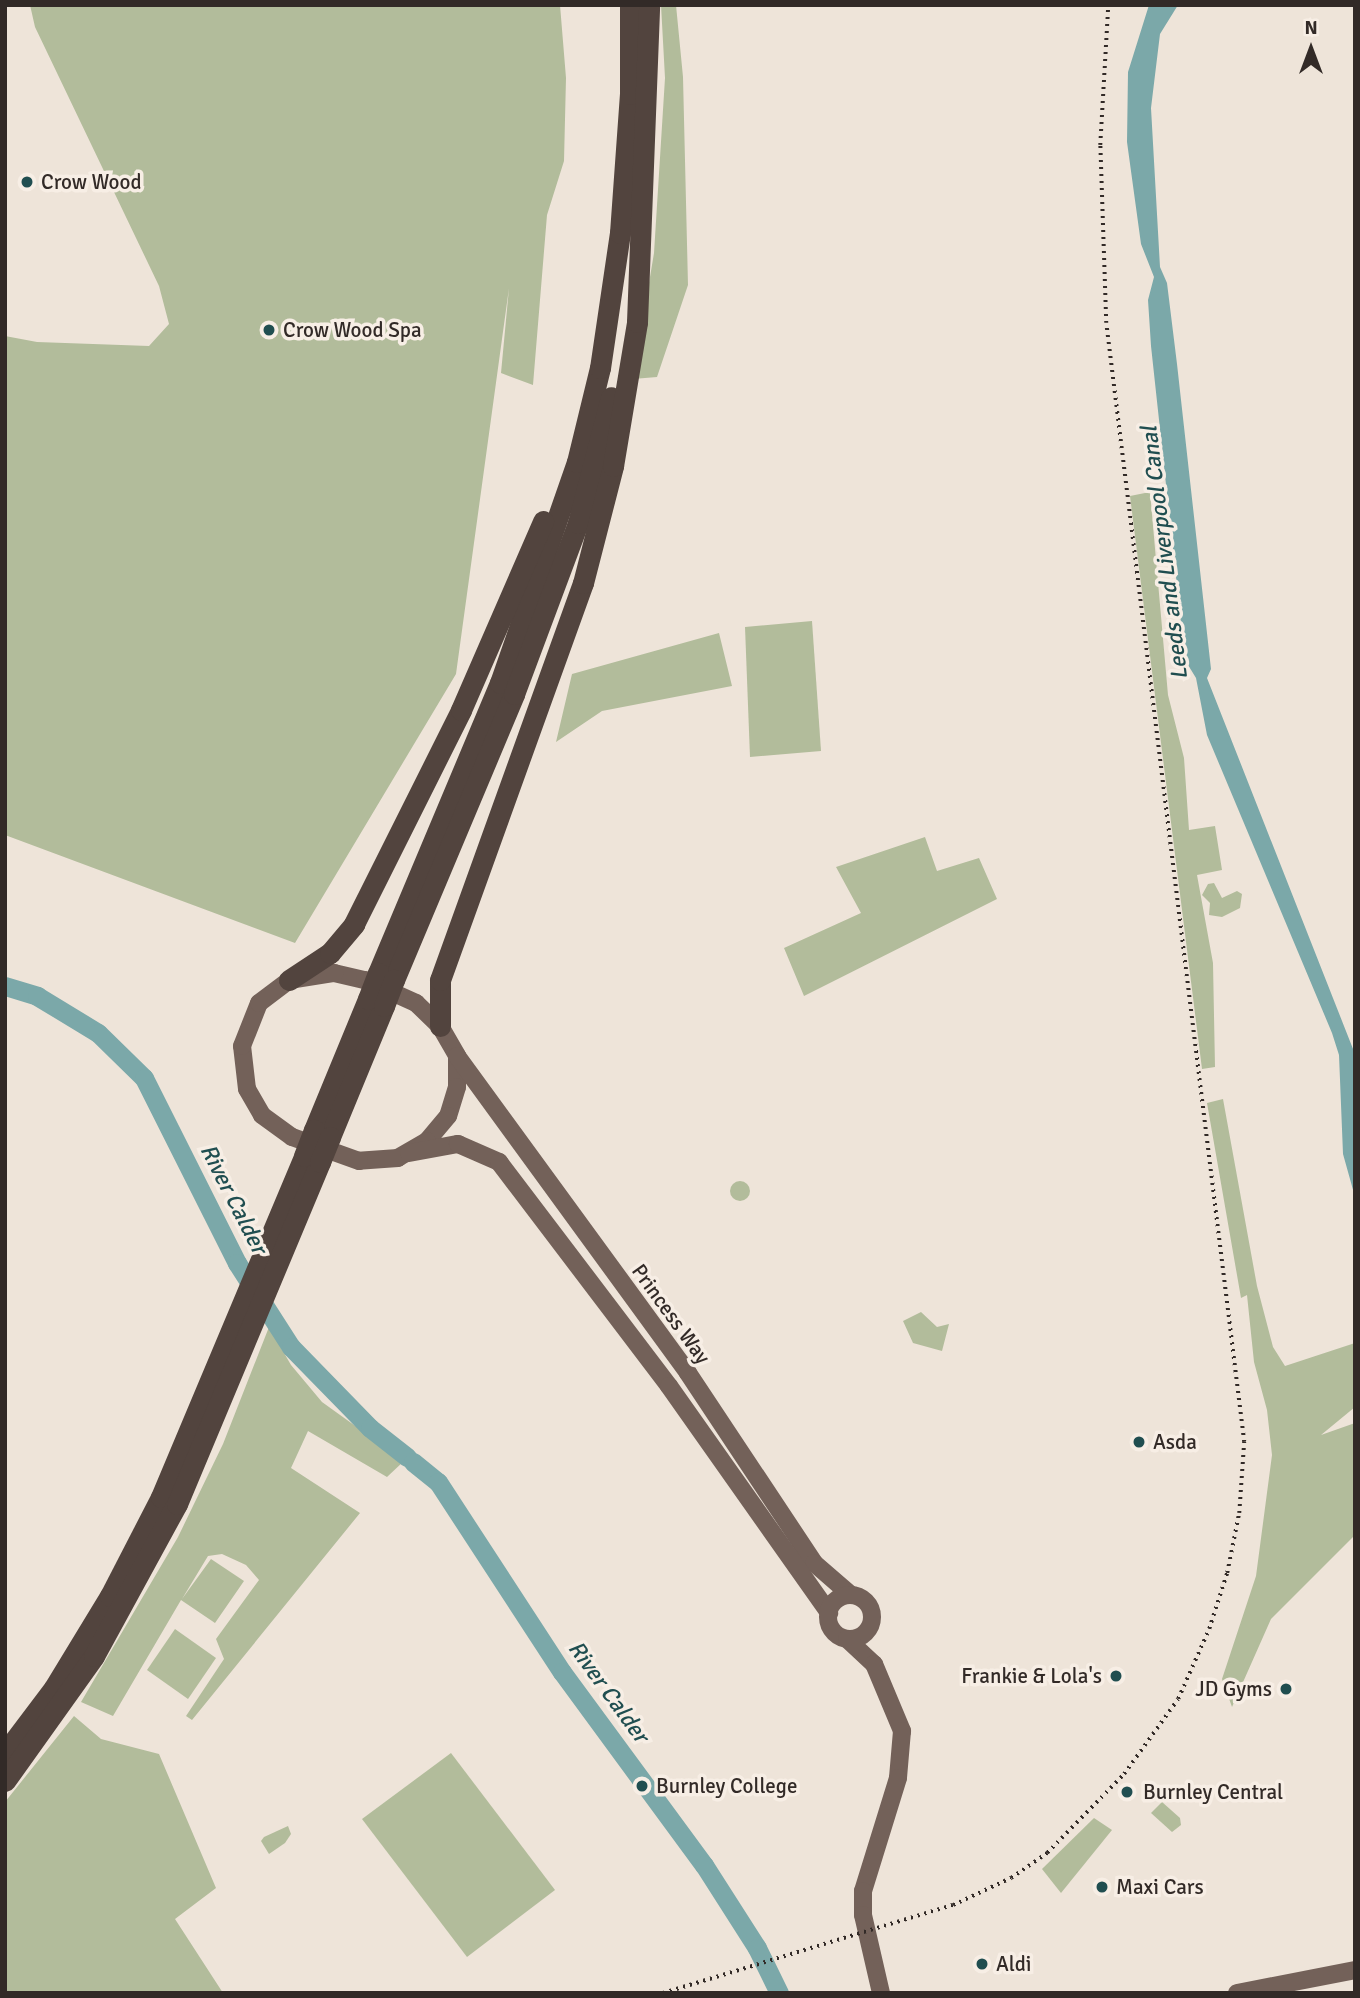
<!DOCTYPE html>
<html>
<head>
<meta charset="utf-8">
<style>
  body { margin:0 }
  #map { position:relative; width:1360px; height:1998px; overflow:hidden; background:#eee4d9; font-family:Signika,sans-serif }
  div>[style] { position:absolute }
  [style*='--x'] { left:calc(var(--x)*1px); top:calc(var(--y)*1px); width:calc(var(--w)*1px); rotate:calc(var(--a)*1deg) }
  .green>* { inset:0; background:#b2bc9b }
  .round { border-radius:50% }
  .water>* { inset:0; background:#7ba8a9 }
  .river>* { height:19px; margin:-9.5px; padding:0 9.5px; transform-origin:9.5px; border-radius:9.5px; background:#7ba8a9 }
  .major>* { height:18px; margin:-9px; padding:0 9px; transform-origin:9px; border-radius:9px; background:#736159 }
  .major>.ring { margin:-9px; padding:0; box-sizing:content-box; background:none; border:18px solid #736159; border-radius:50% }
  .highway>* { height:21px; margin:-10.5px; padding:0 10.5px; transform-origin:10.5px; border-radius:10.5px; background:#52443e }
  .rail>* { height:3.5px; margin-top:-1.75px; transform-origin:0; background:repeating-linear-gradient(90deg,#322a27 0 2px,transparent 0 7px) }
  .highway-bridge>* { height:21px; margin:-10.5px; padding:0 10.5px; transform-origin:10.5px; border-radius:10.5px; background:#52443e }
  .dots>* { width:19px; height:19px; translate:-50% -50%; box-sizing:border-box; border:4px solid #f7eee5; border-radius:50% }
  span { translate:-50% -50%; white-space:nowrap; text-align:center; line-height:1.15; -webkit-text-stroke:7px #f7eee5; paint-order:stroke }
  .poi-label { font-size:21px; color:#322a27 }
  .left { translate:0 -50%; text-align:left }
  .right { translate:-100% -50%; text-align:right }
  .street-label { font-size:21px; color:#322a27 }
  .water-label { font-size:23px; color:#204e50; font-style:italic }
  .frame { position:absolute; inset:0; border:7px solid #322a27; pointer-events:none }
  .north { position:absolute; left:1276px; top:14px; width:70px; height:70px; -webkit-text-stroke:5px #f7eee5; paint-order:stroke; rotate:0deg; font-size:19px; font-weight:700; line-height:28px; text-align:center; color:#322a27 }
  .north::after { content:''; display:block; margin:auto; width:24px; height:32px; background:#322a27; clip-path:polygon(50% 0,100% 100%,50% 72%,0 100%) }
</style>
</head>
<body>
<div id="map">
  <div class="green">
    <div style="clip-path:polygon(30px 5px,560px 5px,566px 78px,564px 161px,547px 215px,533px 385px,501px 373px,509px 288px,456px 674px,295px 943px,5px 835px,5px 336px,37px 342px,149px 346px,169px 324px,159px 286px,35px 27px)"></div>
    <div style="clip-path:polygon(661px 5px,676px 5px,683px 77px,688px 285px,657px 377px,633px 379px,654px 253px,665px 78px)"></div>
    <div style="clip-path:polygon(1150px 492px,1168px 695px,1184px 758px,1189px 830px,1215px 826px,1222px 870px,1197px 875px,1213px 963px,1215px 1067px,1202px 1069px,1130px 496px)"></div>
    <div style="clip-path:polygon(812px 621px,821px 751px,750px 757px,745px 627px)"></div>
    <div style="clip-path:polygon(719px 633px,732px 686px,602px 711px,556px 742px,572px 674px)"></div>
    <div style="clip-path:polygon(925px 837px,937px 871px,979px 858px,997px 899px,804px 996px,784px 948px,861px 913px,836px 867px)"></div>
    <div style="clip-path:polygon(1214px 883px,1222px 898px,1237px 891px,1242px 894px,1240px 908px,1222px 917px,1209px 915px,1210px 903px,1202px 895px,1208px 884px)"></div>
    <div style="clip-path:polygon(1223px 1099px,1257px 1286px,1273px 1347px,1285px 1366px,1355px 1343px,1355px 1407px,1321px 1435px,1355px 1423px,1355px 1535px,1271px 1619px,1232px 1707px,1222px 1679px,1256px 1576px,1272px 1455px,1267px 1410px,1254px 1362px,1247px 1295px,1241px 1298px,1207px 1103px)"></div>
    <div class="round" style="left:730px;top:1181px;width:20px;height:20px"></div>
    <div style="clip-path:polygon(921px 1312px,937px 1327px,949px 1324px,942px 1351px,913px 1343px,903px 1321px)"></div>
    <div style="clip-path:polygon(269px 1327px,291px 1365px,322px 1402px,404px 1461px,387px 1477px,308px 1431px,291px 1468px,360px 1513px,192px 1720px,186px 1716px,224px 1659px,216px 1639px,259px 1580px,246px 1565px,222px 1554px,208px 1556px,182px 1599px,211px 1559px,244px 1581px,215px 1623px,181px 1600px,113px 1716px,81px 1702px,178px 1537px,223px 1444px)"></div>
    <div style="clip-path:polygon(175px 1629px,216px 1658px,188px 1699px,147px 1670px)"></div>
    <div style="clip-path:polygon(74px 1716px,101px 1739px,159px 1754px,216px 1888px,175px 1919px,223px 1993px,5px 1993px,5px 1802px)"></div>
    <div style="clip-path:polygon(451px 1753px,555px 1890px,467px 1957px,362px 1819px)"></div>
    <div style="clip-path:polygon(1162px 1802px,1180px 1818px,1181px 1825px,1172px 1832px,1151px 1813px)"></div>
    <div style="clip-path:polygon(1094px 1818px,1112px 1830px,1061px 1893px,1042px 1869px)"></div>
    <div style="clip-path:polygon(288px 1826px,291px 1834px,285px 1843px,269px 1854px,261px 1841px,264px 1837px)"></div>
  </div>
  <div class="water">
    <div style="clip-path:polygon(1149px 5px,1178px 5px,1160px 34px,1151px 108px,1160px 267px,1167px 283px,1177px 364px,1211px 669px,1207px 678px,1355px 1054px,1355px 1197px,1343px 1154px,1339px 1055px,1332px 1033px,1207px 735px,1196px 678px,1185px 660px,1151px 346px,1148px 300px,1154px 277px,1141px 244px,1127px 142px,1128px 72px)"></div>
  </div>
  <div class="river">
    <div style="--x:5;--y:986;--w:34;--a:17"></div>
    <div style="--x:37;--y:996;--w:71;--a:31.2"></div>
    <div style="--x:98;--y:1033;--w:64;--a:44.4"></div>
    <div style="--x:144;--y:1078;--w:207;--a:63.3"></div>
    <div style="--x:237;--y:1263;--w:100;--a:57.3"></div>
    <div style="--x:291;--y:1347;--w:113;--a:45.7"></div>
    <div style="--x:370;--y:1428;--w:47;--a:38.1"></div>
    <div style="--x:413;--y:1462;--w:32;--a:39"></div>
    <div style="--x:438;--y:1482;--w:227;--a:56.9"></div>
    <div style="--x:562;--y:1672;--w:240;--a:53.7"></div>
    <div style="--x:704;--y:1865;--w:98;--a:57.4"></div>
    <div style="--x:757;--y:1948;--w:50;--a:63.9"></div>
  </div>
  <div class="major">
    <div style="--x:334;--y:973;--w:32;--a:13"></div>
    <div style="--x:365;--y:980;--w:56;--a:24.3"></div>
    <div style="--x:416;--y:1003;--w:33;--a:44"></div>
    <div style="--x:440;--y:1026;--w:34;--a:60"></div>
    <div style="--x:457;--y:1056;--w:31;--a:90"></div>
    <div style="--x:457;--y:1087;--w:30;--a:107"></div>
    <div style="--x:448;--y:1116;--w:33;--a:130"></div>
    <div style="--x:427;--y:1141;--w:34;--a:150"></div>
    <div style="--x:398;--y:1158;--w:39;--a:176"></div>
    <div style="--x:359;--y:1161;--w:71;--a:-160.3"></div>
    <div style="--x:292;--y:1137;--w:37;--a:-144"></div>
    <div style="--x:262;--y:1115;--w:30;--a:-120"></div>
    <div style="--x:247;--y:1089;--w:43;--a:-96.6"></div>
    <div style="--x:242;--y:1046;--w:46;--a:-68.4"></div>
    <div style="--x:259;--y:1003;--w:38;--a:-37"></div>
    <div style="--x:289;--y:980;--w:46;--a:-8.8"></div>
    <div style="--x:457;--y:1056;--w:392;--a:53.9"></div>
    <div style="--x:688;--y:1373;--w:228;--a:56.4"></div>
    <div style="--x:814;--y:1563;--w:49;--a:40.9"></div>
    <div style="--x:409;--y:1153;--w:50;--a:-10.4"></div>
    <div style="--x:458;--y:1144;--w:45;--a:23.7"></div>
    <div style="--x:499;--y:1162;--w:281;--a:52.8"></div>
    <div style="--x:669;--y:1386;--w:278;--a:54.8"></div>
    <div class="ring" style="left:828px;top:1595px;width:26px;height:26px"></div>
    <div style="--x:847;--y:1639;--w:37;--a:43"></div>
    <div style="--x:874;--y:1664;--w:73;--a:67.3"></div>
    <div style="--x:902;--y:1731;--w:47;--a:94.9"></div>
    <div style="--x:898;--y:1778;--w:118;--a:107.2"></div>
    <div style="--x:863;--y:1891;--w:24;--a:90"></div>
    <div style="--x:863;--y:1915;--w:80;--a:77"></div>
    <div style="--x:1237;--y:1993;--w:120;--a:-11"></div>
  </div>
  <div class="highway">
    <div style="--x:378;--y:973;--w:315;--a:-67.2"></div>
    <div style="--x:500;--y:683;--w:234;--a:-70.8"></div>
    <div style="--x:577;--y:462;--w:97;--a:-76.3"></div>
    <div style="--x:600;--y:368;--w:136;--a:-81.6"></div>
    <div style="--x:620;--y:233;--w:139;--a:-85.9"></div>
    <div style="--x:630;--y:94;--w:89;--a:-90"></div>
    <div style="--x:289;--y:980;--w:49;--a:-33.4"></div>
    <div style="--x:330;--y:953;--w:38;--a:-50"></div>
    <div style="--x:354;--y:924;--w:239;--a:-63.4"></div>
    <div style="--x:461;--y:710;--w:206;--a:-66.5"></div>
    <div style="--x:394;--y:980;--w:310;--a:-67.2"></div>
    <div style="--x:514;--y:694;--w:183;--a:-69.5"></div>
    <div style="--x:578;--y:523;--w:130;--a:-75.3"></div>
    <div style="--x:440;--y:1026;--w:46;--a:-90"></div>
    <div style="--x:440;--y:980;--w:422;--a:-70.2"></div>
    <div style="--x:583;--y:583;--w:121;--a:-75.6"></div>
    <div style="--x:613;--y:466;--w:146;--a:-80.5"></div>
    <div style="--x:637;--y:322;--w:317;--a:-87.8"></div>
    <div style="--x:314;--y:1130;--w:142;--a:-67.6"></div>
    <div style="--x:330;--y:1137;--w:142;--a:-67.6"></div>
    <div style="--x:5;--y:1753;--w:81;--a:-53"></div>
    <div style="--x:54;--y:1688;--w:108;--a:-58.7"></div>
    <div style="--x:110;--y:1596;--w:111;--a:-62.7"></div>
    <div style="--x:161;--y:1497;--w:370;--a:-67.2"></div>
    <div style="--x:5;--y:1781;--w:153;--a:-54.5"></div>
    <div style="--x:94;--y:1656;--w:173;--a:-61.4"></div>
    <div style="--x:177;--y:1504;--w:371;--a:-67.3"></div>
  </div>
  <div class="rail">
    <div style="--x:663;--y:1993;--w:303;--a:-16.9"></div>
    <div style="--x:953;--y:1905;--w:64;--a:-25"></div>
    <div style="--x:1011;--y:1878;--w:44;--a:-34.8"></div>
    <div style="--x:1047;--y:1853;--w:110;--a:-45.7"></div>
    <div style="--x:1124;--y:1774;--w:92;--a:-54.2"></div>
    <div style="--x:1178;--y:1699;--w:77;--a:-66.1"></div>
    <div style="--x:1209;--y:1629;--w:59;--a:-72.2"></div>
    <div style="--x:1227;--y:1573;--w:61;--a:-78.7"></div>
    <div style="--x:1239;--y:1513;--w:71;--a:-86"></div>
    <div style="--x:1244;--y:1442;--w:1127;--a:-97.03"></div>
    <div style="--x:1106;--y:323;--w:178;--a:-91.9"></div>
    <div style="--x:1100;--y:145;--w:140;--a:-86.7"></div>
  </div>
  <div class="highway-bridge">
    <div style="--x:368;--y:999;--w:28;--a:-69"></div>
    <div style="--x:384;--y:1006;--w:28;--a:-69"></div>
    <div style="--x:304;--y:1156;--w:28;--a:-69"></div>
    <div style="--x:320;--y:1162;--w:27;--a:-68"></div>
  </div>
  <div class="dots">
    <div style="left:27px;top:182px;background:#204e50"></div>
    <div style="left:269px;top:330px;background:#204e50"></div>
    <div style="left:1139px;top:1442px;background:#204e50"></div>
    <div style="left:1116px;top:1676px;background:#204e50"></div>
    <div style="left:1286px;top:1689px;background:#204e50"></div>
    <div style="left:642px;top:1786px;background:#204e50"></div>
    <div style="left:1127px;top:1792px;background:#204e50"></div>
    <div style="left:1102px;top:1887px;background:#204e50"></div>
    <div style="left:982px;top:1964px;background:#204e50"></div>
  </div>
  <div class="poi-label">
    <span class="left" style="left:41px;top:182px">Crow Wood</span>
    <span class="left" style="left:283px;top:330px">Crow Wood Spa</span>
    <span class="left" style="left:1153px;top:1442px">Asda</span>
    <span class="right" style="left:1102px;top:1676px">Frankie &amp; Lola's</span>
    <span class="right" style="left:1272px;top:1689px">JD Gyms</span>
    <span class="left" style="left:656px;top:1786px">Burnley College</span>
    <span class="left" style="left:1143px;top:1792px">Burnley Central</span>
    <span class="left" style="left:1116px;top:1887px">Maxi Cars</span>
    <span class="left" style="left:996px;top:1964px">Aldi</span>
  </div>
  <div class="street-label">
    <span style="left:671px;top:1314px;rotate:54deg">Princess Way</span>
  </div>
  <div class="water-label">
    <span style="left:1165px;top:553px;rotate:-97deg">Leeds and Liverpool Canal</span>
    <span style="left:233px;top:1199px;rotate:63deg">River Calder</span>
    <span style="left:608px;top:1692px;rotate:54deg">River Calder</span>
  </div>
  <div class="frame"></div>
  <div class="north">N</div>
</div>
</body>
</html>
